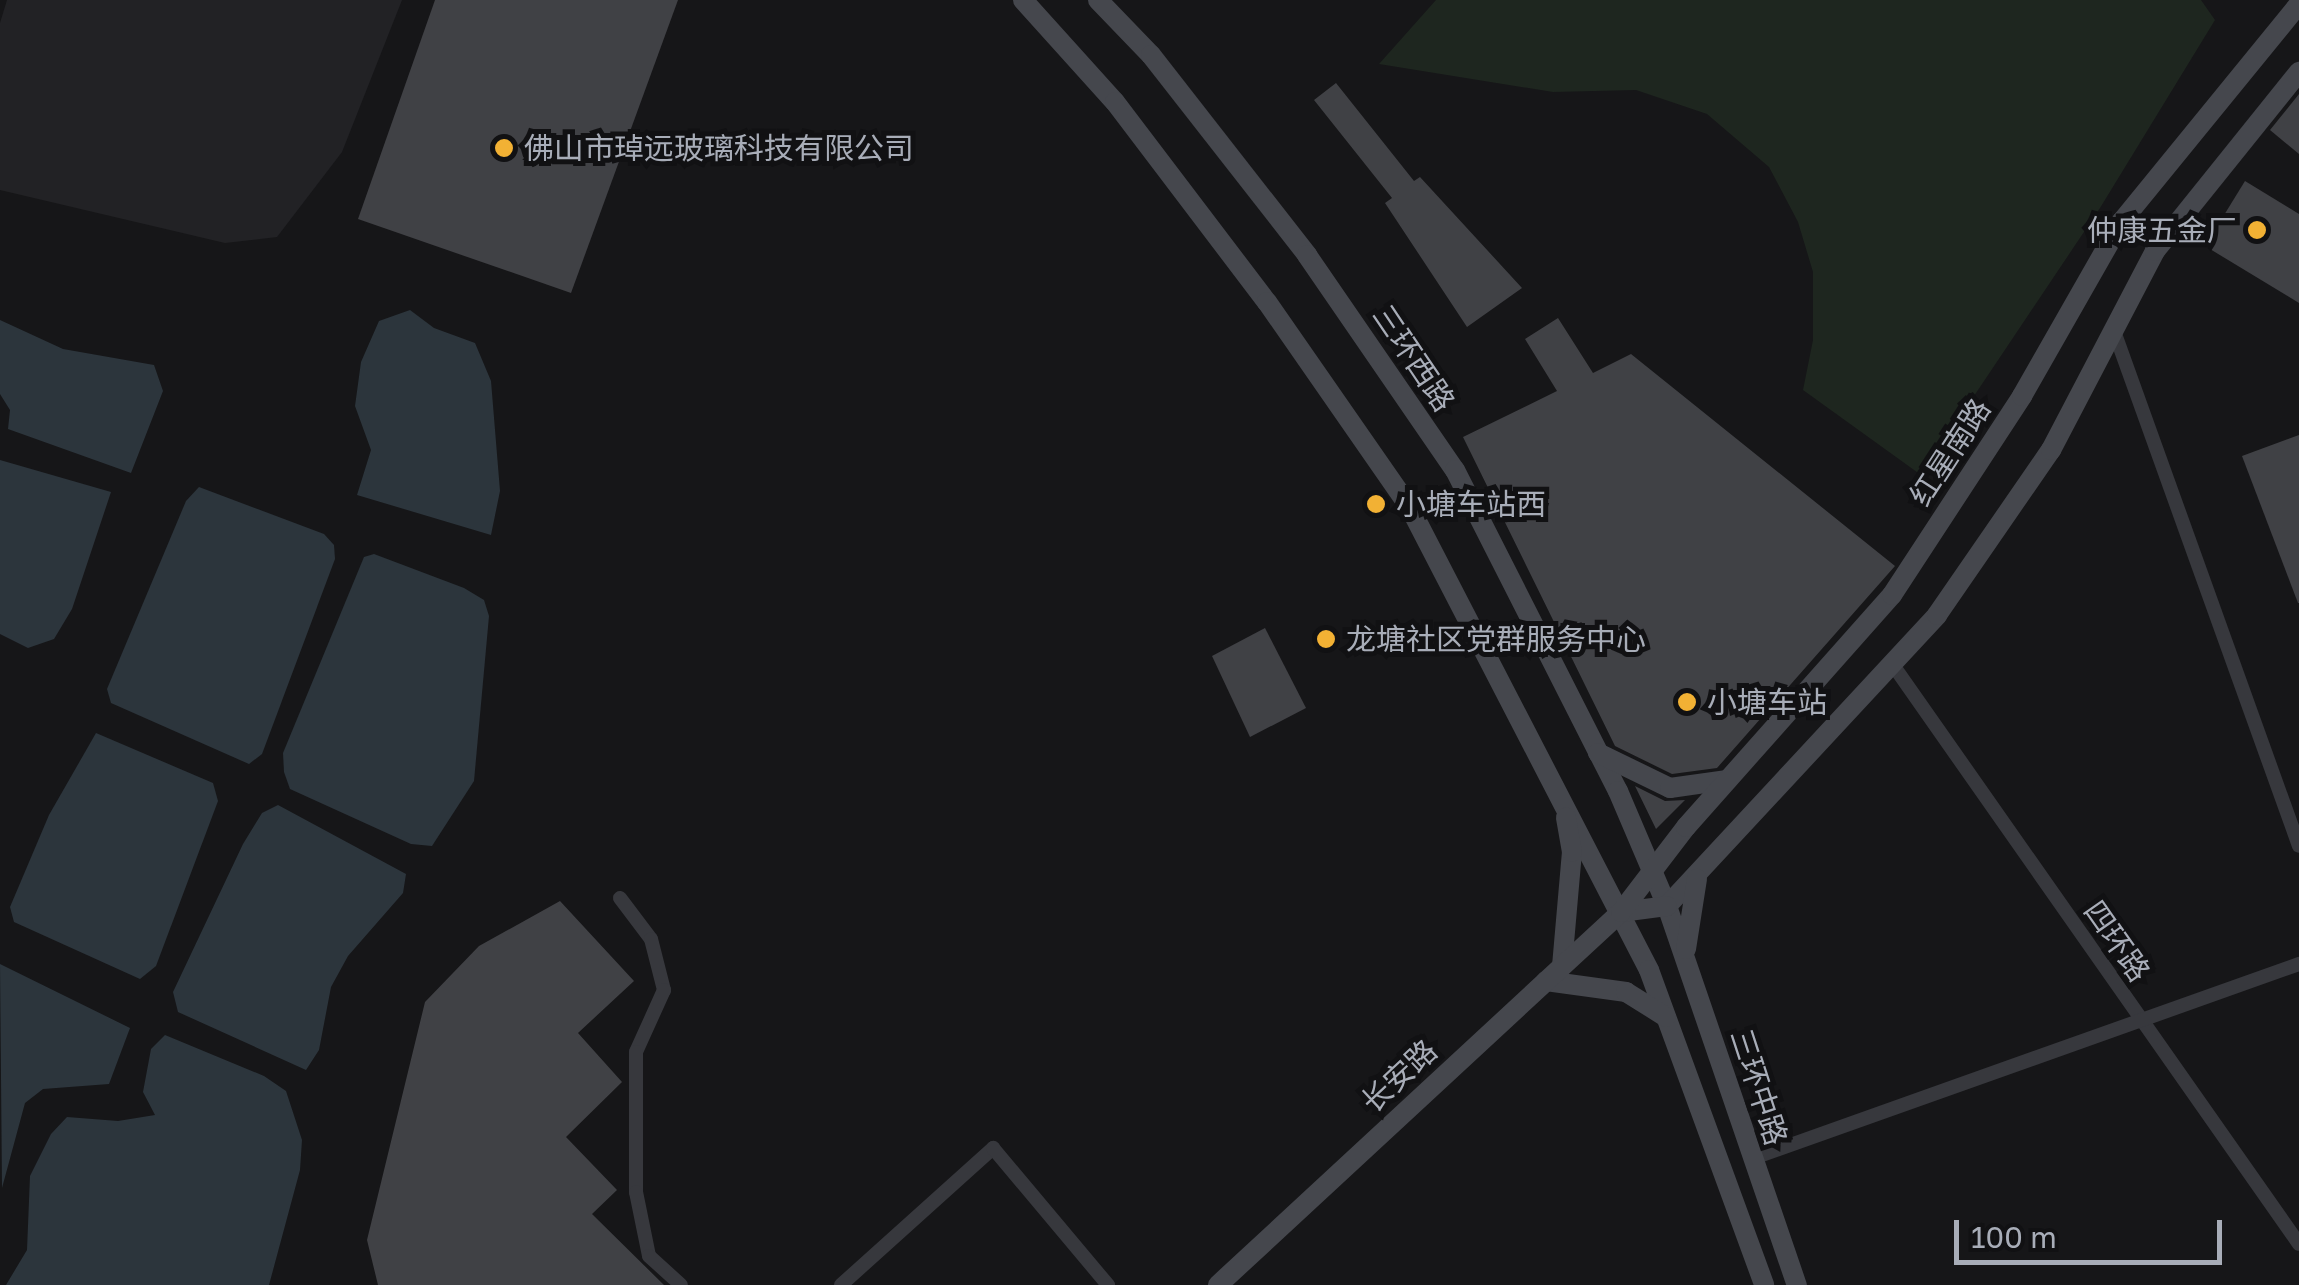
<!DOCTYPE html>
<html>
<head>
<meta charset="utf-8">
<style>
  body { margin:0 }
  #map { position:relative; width:2299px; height:1285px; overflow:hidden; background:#161618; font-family:"Golos Text","Noto Sans SC",sans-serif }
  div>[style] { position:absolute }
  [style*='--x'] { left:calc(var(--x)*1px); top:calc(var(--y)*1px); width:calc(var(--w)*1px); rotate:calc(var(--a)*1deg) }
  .built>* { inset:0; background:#222225 }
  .green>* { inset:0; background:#1e261f }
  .water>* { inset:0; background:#2c353c }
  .building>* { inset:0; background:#404145 }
  .street>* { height:14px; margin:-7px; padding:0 7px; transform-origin:7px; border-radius:7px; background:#37383d }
  .secondary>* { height:20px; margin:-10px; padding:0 10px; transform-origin:10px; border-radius:10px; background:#45474d }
  .dots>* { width:28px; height:28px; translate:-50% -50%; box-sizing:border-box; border:5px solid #111113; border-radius:50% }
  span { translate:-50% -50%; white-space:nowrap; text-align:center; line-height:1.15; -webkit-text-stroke:10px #111113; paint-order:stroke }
  .poi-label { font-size:30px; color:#a8adb8 }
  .left { translate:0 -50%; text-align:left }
  .right { translate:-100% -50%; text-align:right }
  .street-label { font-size:30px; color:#a8adb8 }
  .scale { position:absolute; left:1954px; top:1220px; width:268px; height:45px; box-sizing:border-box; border:5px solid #a8adb8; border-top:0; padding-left:12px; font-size:30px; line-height:35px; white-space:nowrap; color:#a8adb8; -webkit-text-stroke:8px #111113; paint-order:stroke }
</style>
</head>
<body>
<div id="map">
  <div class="built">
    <div style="clip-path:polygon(7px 0,402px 0,342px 152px,277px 237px,225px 243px,0 190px,0 23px)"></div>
  </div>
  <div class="green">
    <div style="clip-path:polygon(1436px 0,2201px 0,2215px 20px,2100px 208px,1921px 475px,1803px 390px,1813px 340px,1813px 272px,1798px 222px,1769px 167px,1707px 114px,1636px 90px,1553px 92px,1379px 64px)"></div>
  </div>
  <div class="water">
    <div style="clip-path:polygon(410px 310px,434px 328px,475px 343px,491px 381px,500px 491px,491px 535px,357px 495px,371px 450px,355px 406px,361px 362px,379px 321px)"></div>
    <div style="clip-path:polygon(0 320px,63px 349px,154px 365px,163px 391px,131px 473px,8px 429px,10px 410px,0 394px)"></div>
    <div style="clip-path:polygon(0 460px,111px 492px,72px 609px,54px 639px,28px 648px,0 634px)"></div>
    <div style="clip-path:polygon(199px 487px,324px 534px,334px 545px,335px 559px,262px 754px,249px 764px,111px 703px,107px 689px,186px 501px)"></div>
    <div style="clip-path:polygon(374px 554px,464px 588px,484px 600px,489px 616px,474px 781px,432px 846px,411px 844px,290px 789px,284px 772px,283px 753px,364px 557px)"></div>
    <div style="clip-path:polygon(96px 733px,213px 783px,218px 801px,156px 966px,140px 979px,14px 922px,10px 907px,49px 815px)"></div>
    <div style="clip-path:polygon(278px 805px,406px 874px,403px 893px,348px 956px,331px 987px,319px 1050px,306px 1070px,178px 1012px,173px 992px,243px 844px,262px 813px)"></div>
    <div style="clip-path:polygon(0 964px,130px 1028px,109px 1084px,43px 1089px,25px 1103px,2px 1188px)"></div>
    <div style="clip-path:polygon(165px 1035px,264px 1076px,286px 1091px,302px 1140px,300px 1170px,269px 1285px,6px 1285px,27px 1250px,30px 1176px,51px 1134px,67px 1117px,118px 1121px,155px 1115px,143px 1092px,151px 1049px)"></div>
  </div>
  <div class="building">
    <div style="clip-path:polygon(435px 0,678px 0,571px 293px,358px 219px)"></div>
    <div style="clip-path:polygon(1336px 83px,1414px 181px,1420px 177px,1522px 288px,1467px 327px,1385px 203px,1392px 198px,1314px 100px)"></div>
    <div style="clip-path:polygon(2299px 94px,2299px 154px,2270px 130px)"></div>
    <div style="clip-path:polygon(2245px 181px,2299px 214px,2299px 303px,2205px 246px)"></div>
    <div style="clip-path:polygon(1558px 318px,1593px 373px,1631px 354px,1895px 566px,1717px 768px,1672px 774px,1615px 746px,1463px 437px,1557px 391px,1525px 339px)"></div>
    <div style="clip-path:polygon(2299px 435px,2299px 603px,2298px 603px,2242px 456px)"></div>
    <div style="clip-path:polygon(1265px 628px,1306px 708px,1250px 737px,1212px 656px)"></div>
    <div style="clip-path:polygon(1635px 786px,1665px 801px,1685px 800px,1656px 829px)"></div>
    <div style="clip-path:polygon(560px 901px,634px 981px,578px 1033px,622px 1082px,566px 1137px,617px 1190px,592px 1214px,664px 1285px,378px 1285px,367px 1240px,425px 1002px,479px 946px)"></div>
  </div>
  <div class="street">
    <div style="--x:2114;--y:331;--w:547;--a:70.24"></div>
    <div style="--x:1893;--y:665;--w:707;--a:54.96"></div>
    <div style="--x:620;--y:898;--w:51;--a:52.9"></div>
    <div style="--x:651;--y:939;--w:53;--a:75.7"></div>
    <div style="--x:664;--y:990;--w:68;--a:114.3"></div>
    <div style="--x:636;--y:1052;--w:140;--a:90"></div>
    <div style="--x:636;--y:1192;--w:65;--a:78.5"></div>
    <div style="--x:649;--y:1256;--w:43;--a:42.2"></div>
    <div style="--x:1751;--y:1159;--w:582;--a:-19.59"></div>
    <div style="--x:841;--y:1285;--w:205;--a:-42"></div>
    <div style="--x:993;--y:1148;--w:179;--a:50"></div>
  </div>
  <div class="secondary">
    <div style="--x:1023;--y:0;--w:137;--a:48"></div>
    <div style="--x:1115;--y:102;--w:251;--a:52.8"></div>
    <div style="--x:1267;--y:302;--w:249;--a:55.2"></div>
    <div style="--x:1409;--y:506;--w:522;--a:62.65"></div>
    <div style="--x:1649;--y:970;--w:335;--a:69.9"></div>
    <div style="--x:1098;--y:0;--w:76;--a:46.1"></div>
    <div style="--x:1151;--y:55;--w:254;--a:52"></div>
    <div style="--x:1307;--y:255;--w:261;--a:55.5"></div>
    <div style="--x:1455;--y:470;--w:360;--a:63.1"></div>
    <div style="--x:1618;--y:791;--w:125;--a:66.9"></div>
    <div style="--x:1667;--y:906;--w:401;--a:71.1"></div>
    <div style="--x:1598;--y:753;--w:80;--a:25.9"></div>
    <div style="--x:1670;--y:788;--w:58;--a:-8"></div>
    <div style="--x:1667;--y:906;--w:397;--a:-47.1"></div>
    <div style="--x:1937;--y:615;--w:201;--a:-55.4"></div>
    <div style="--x:2051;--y:450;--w:225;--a:-62.4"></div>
    <div style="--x:2155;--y:251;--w:230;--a:-51.2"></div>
    <div style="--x:1621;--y:912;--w:46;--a:-7.4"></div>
    <div style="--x:1686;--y:949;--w:71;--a:-81.1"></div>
    <div style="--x:1562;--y:966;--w:114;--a:-85"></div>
    <div style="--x:1572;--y:852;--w:35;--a:-100"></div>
    <div style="--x:1546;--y:981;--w:81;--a:7.8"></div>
    <div style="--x:1626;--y:992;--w:47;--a:32"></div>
    <div style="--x:1218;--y:1285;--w:549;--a:-42.79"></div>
    <div style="--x:1621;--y:912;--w:107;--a:-52.6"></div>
    <div style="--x:1686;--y:827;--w:310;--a:-48.4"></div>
    <div style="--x:1892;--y:595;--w:238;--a:-56.8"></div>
    <div style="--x:2022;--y:396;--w:202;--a:-60.3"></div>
    <div style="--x:2122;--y:221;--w:280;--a:-50.8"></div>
  </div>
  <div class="dots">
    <div style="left:504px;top:148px;background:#f2b134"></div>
    <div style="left:2257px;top:230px;background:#f2b134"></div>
    <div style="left:1376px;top:504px;background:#f2b134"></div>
    <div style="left:1326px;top:639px;background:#f2b134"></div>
    <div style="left:1687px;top:702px;background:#f2b134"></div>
  </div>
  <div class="poi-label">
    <span class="left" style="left:524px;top:148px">佛山市琸远玻璃科技有限公司</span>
    <span class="right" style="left:2237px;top:230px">仲康五金厂</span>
    <span class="left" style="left:1396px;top:504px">小塘车站西</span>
    <span class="left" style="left:1346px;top:639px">龙塘社区党群服务中心</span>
    <span class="left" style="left:1707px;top:702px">小塘车站</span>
  </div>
  <div class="street-label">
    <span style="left:1414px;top:358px;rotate:56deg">三环西路</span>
    <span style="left:1950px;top:452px;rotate:-57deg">红星南路</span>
    <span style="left:2117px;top:941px;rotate:55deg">四环路</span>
    <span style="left:1399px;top:1076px;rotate:-43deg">长安路</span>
    <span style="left:1759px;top:1087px;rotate:72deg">三环中路</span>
  </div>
  <div class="scale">100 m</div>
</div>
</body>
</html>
